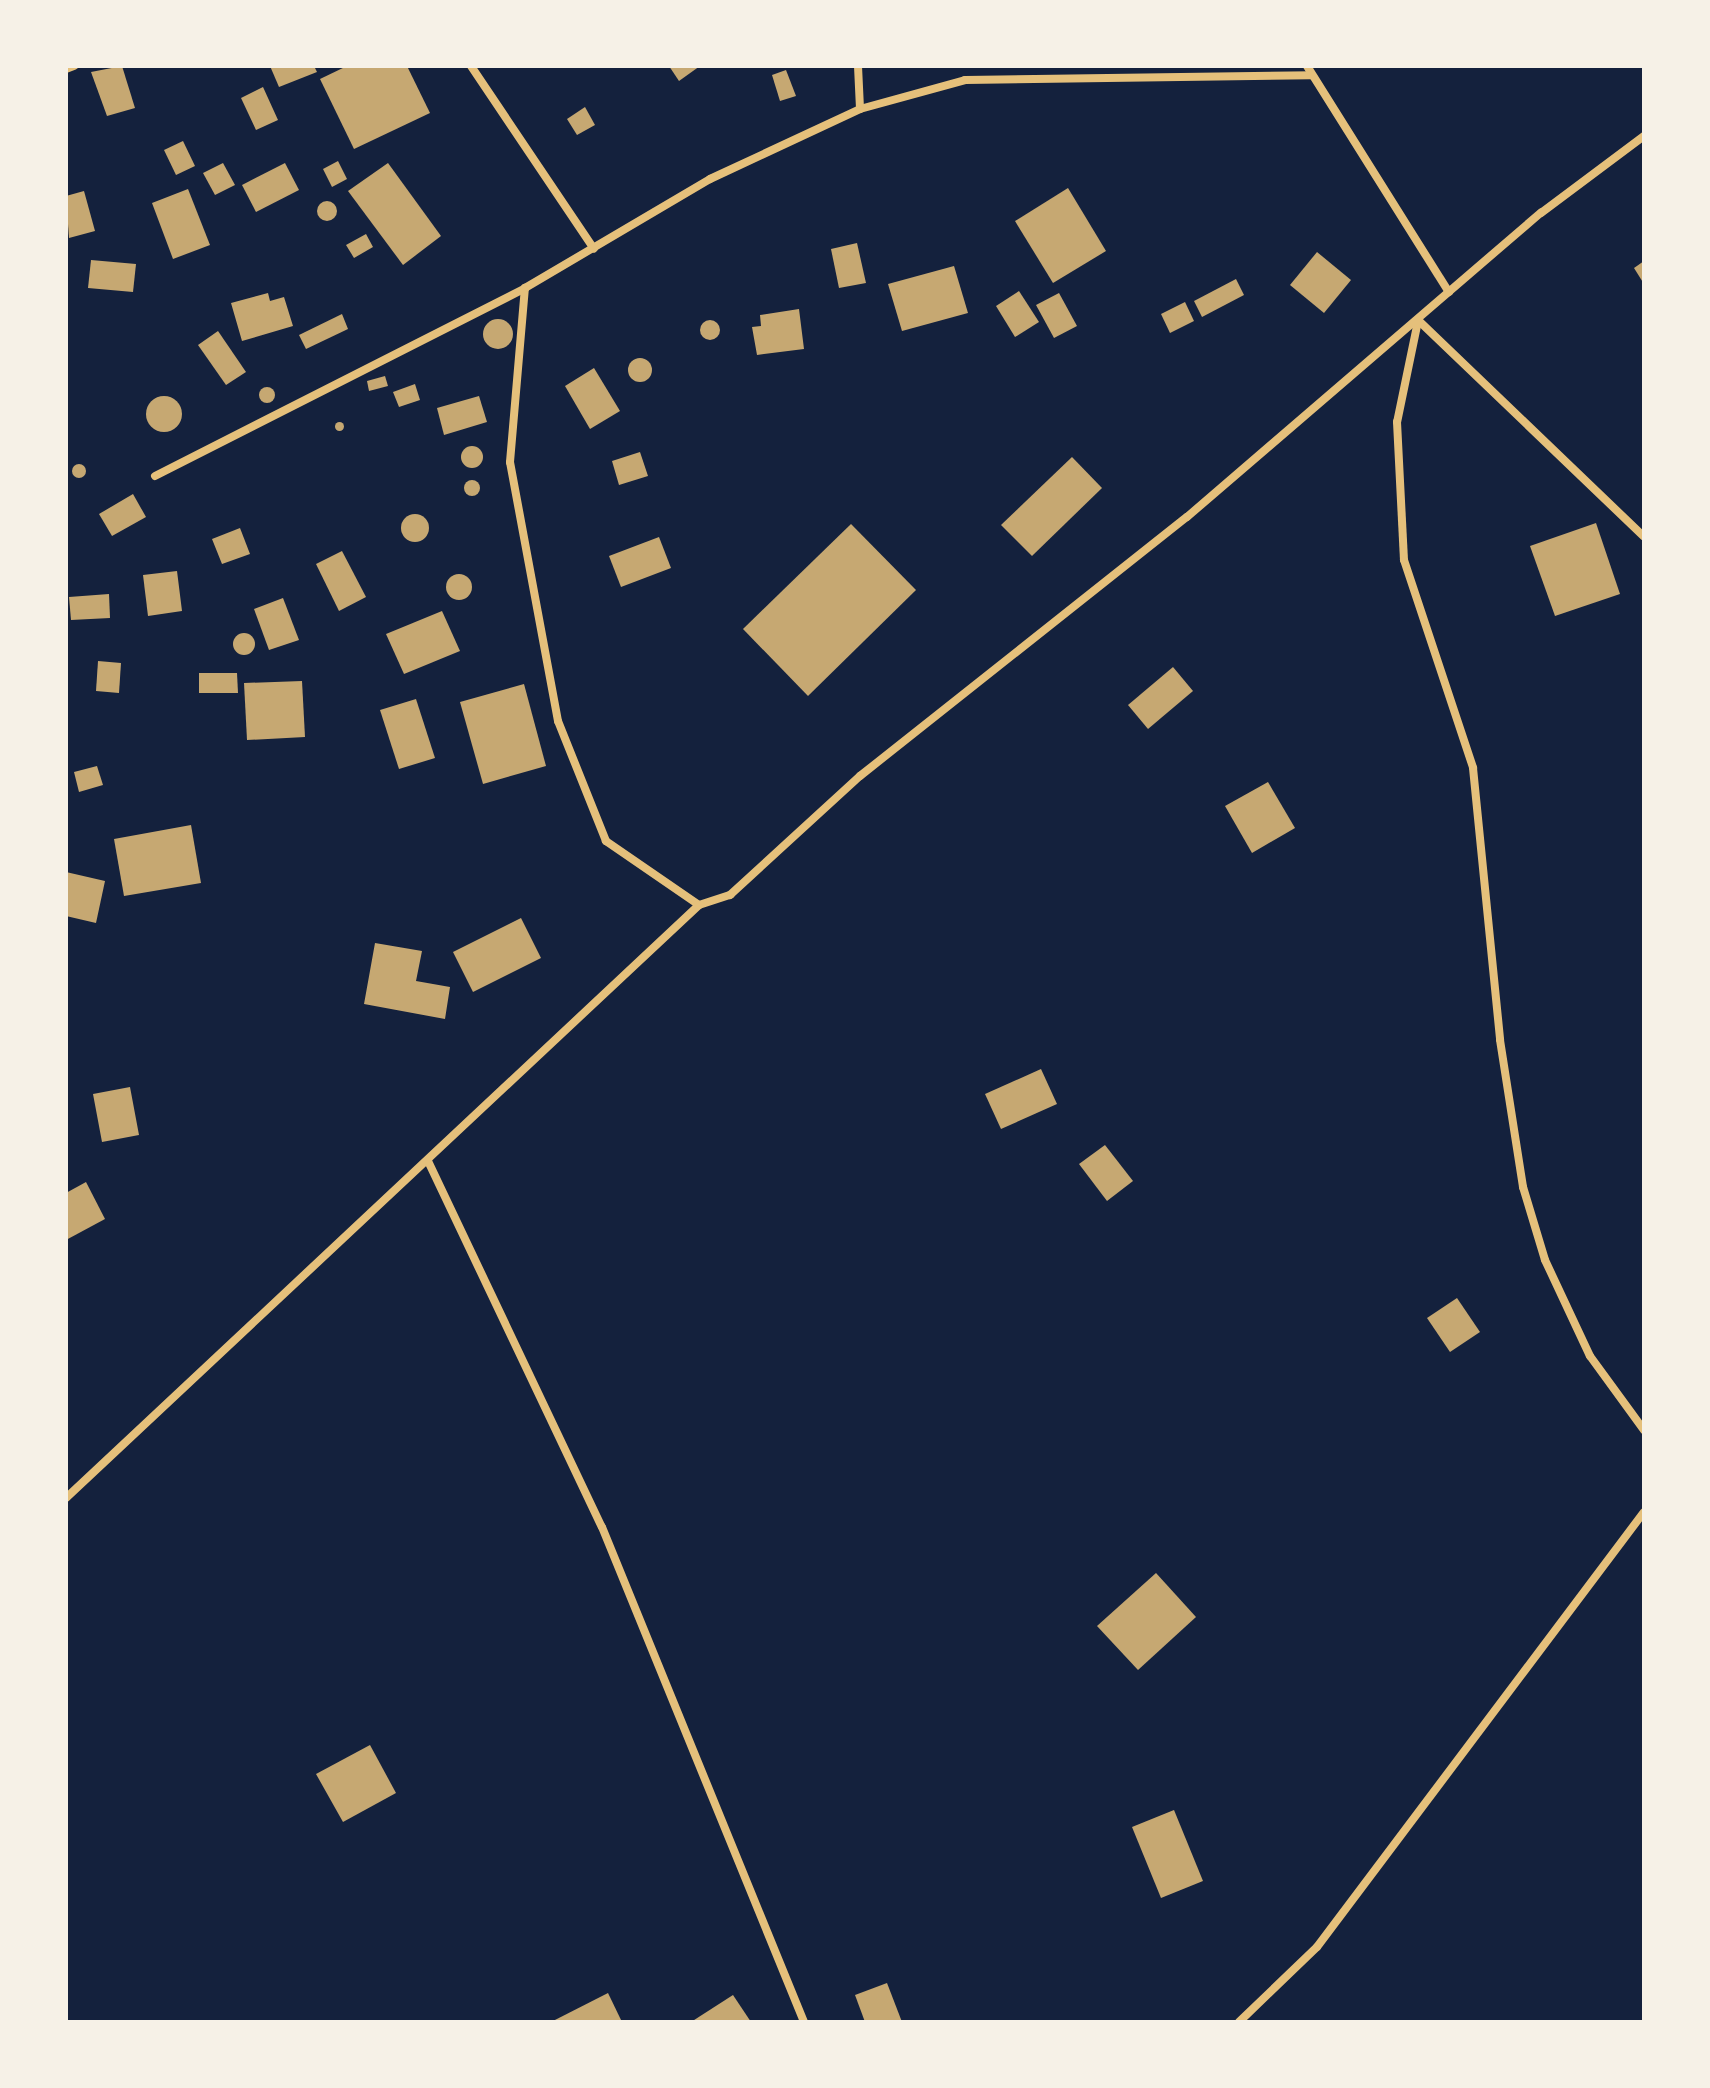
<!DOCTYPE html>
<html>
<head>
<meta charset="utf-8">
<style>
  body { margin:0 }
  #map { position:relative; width:1710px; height:2088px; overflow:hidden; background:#14213d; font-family:"Golos Text",sans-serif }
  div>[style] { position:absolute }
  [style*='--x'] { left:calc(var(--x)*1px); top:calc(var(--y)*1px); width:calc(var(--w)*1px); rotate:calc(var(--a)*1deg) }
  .building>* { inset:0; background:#c6a872 }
  .round { border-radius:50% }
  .minor>* { height:8px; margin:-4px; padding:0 4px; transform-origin:4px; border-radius:4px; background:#e5c07b }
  span { translate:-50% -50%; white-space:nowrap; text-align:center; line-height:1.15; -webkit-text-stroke:8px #f6f1e7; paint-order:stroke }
  .frame { position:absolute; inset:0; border:68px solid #f6f1e7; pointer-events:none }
</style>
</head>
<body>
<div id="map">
  <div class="building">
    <div style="clip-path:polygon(122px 66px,135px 108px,107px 116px,91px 72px)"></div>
    <div style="clip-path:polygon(270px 66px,314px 66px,317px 72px,279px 87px)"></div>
    <div style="clip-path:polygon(347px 66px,407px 66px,430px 113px,354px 149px,320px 79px)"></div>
    <div style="clip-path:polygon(669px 66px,700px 66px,679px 81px)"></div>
    <div style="clip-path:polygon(786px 70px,796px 96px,780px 101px,772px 75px)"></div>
    <div style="clip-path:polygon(263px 87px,278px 120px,256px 130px,241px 98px)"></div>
    <div style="clip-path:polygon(585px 107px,595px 125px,577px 135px,567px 119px)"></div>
    <div style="clip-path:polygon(183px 141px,195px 166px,176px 175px,164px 150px)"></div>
    <div style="clip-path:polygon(338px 161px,347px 179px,332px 187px,323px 169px)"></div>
    <div style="clip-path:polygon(223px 163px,235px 185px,215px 195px,203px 173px)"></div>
    <div style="clip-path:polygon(285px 163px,299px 190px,256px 212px,242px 185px)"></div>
    <div style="clip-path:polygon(388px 163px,441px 236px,403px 265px,348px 191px)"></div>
    <div style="clip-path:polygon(1068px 188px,1106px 251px,1053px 283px,1015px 221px)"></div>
    <div style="clip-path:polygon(188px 189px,210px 245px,173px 259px,152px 203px)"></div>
    <div style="clip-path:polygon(84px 191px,95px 231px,69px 238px,66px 196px)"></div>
    <div class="round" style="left:317px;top:201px;width:20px;height:20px"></div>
    <div style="clip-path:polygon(366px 234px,373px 247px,354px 258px,346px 245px)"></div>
    <div style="clip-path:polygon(857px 243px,866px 283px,839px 288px,831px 249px)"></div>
    <div style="clip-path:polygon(1317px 252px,1351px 280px,1324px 313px,1290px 285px)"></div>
    <div style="clip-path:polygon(91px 260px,136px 264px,133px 292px,88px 288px)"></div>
    <div style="clip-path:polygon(1644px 261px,1644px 284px,1634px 268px)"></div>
    <div style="clip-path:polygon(954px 266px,968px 313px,902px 331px,888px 284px)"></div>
    <div style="clip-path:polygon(1236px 279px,1244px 295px,1202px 317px,1194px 301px)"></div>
    <div style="clip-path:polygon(1019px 291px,1039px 322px,1015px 337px,996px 306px)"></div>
    <div style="clip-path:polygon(268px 293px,270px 301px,284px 297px,293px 326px,242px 341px,231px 303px)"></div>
    <div style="clip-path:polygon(1059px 293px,1077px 326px,1054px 338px,1036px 305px)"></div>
    <div style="clip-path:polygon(1185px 302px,1194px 321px,1170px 333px,1161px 314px)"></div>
    <div style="clip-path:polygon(799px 309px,804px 349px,757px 355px,752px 327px,761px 326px,760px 315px)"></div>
    <div style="clip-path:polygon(342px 314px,348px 329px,306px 349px,299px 335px)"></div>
    <div class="round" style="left:483px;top:319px;width:30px;height:30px"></div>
    <div class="round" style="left:700px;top:320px;width:20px;height:20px"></div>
    <div style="clip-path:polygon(218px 331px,246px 372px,226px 385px,198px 345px)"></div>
    <div class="round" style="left:628px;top:358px;width:24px;height:24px"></div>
    <div style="clip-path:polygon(594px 368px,620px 411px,590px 429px,565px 386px)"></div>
    <div style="clip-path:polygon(385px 376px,388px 386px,369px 391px,367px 381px)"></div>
    <div style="clip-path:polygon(415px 384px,420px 400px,399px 407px,393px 392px)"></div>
    <div class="round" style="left:259px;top:387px;width:16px;height:16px"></div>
    <div style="clip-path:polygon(479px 396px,487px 422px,444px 435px,437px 408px)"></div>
    <div class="round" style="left:146px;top:396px;width:36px;height:36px"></div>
    <div class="round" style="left:334.5px;top:421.5px;width:9px;height:9px"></div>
    <div class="round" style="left:461px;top:446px;width:22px;height:22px"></div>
    <div style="clip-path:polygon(640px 452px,648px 476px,619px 485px,612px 461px)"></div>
    <div style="clip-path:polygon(1072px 457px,1102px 488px,1032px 556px,1001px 525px)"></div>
    <div class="round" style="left:72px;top:464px;width:14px;height:14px"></div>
    <div class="round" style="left:464px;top:480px;width:16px;height:16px"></div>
    <div style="clip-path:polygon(133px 494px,146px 517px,112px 536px,99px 514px)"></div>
    <div class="round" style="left:401px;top:514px;width:28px;height:28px"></div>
    <div style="clip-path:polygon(1596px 523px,1620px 594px,1555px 616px,1530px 546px)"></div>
    <div style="clip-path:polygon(851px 524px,916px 590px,808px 696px,743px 629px)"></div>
    <div style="clip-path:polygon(240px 528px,250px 554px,222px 564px,212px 539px)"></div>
    <div style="clip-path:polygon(659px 537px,671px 568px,621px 587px,609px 556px)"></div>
    <div style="clip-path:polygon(342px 551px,366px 597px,339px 611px,316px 564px)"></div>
    <div style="clip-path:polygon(177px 571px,182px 611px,148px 616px,143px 575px)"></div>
    <div class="round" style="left:446px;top:574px;width:26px;height:26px"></div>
    <div style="clip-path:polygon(109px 594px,110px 618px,71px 620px,69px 597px)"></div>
    <div style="clip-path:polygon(283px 598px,299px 640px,269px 650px,254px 609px)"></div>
    <div style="clip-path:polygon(442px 611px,460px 651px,404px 674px,386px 634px)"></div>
    <div class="round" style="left:233px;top:633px;width:22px;height:22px"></div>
    <div style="clip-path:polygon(98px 661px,121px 663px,119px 693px,96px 691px)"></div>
    <div style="clip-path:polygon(1173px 667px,1193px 691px,1148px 729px,1128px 705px)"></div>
    <div style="clip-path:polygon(199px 673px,237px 673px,238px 693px,199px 693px)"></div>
    <div style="clip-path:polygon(302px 681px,305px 737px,247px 740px,244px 683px)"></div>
    <div style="clip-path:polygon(524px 684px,546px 766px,483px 784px,460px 702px)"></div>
    <div style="clip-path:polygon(416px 699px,435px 758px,399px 769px,380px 710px)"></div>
    <div style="clip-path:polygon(97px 766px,103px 785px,79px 792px,74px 772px)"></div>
    <div style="clip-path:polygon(1268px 782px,1295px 828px,1252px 853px,1225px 806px)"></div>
    <div style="clip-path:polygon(191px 825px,201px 883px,124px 896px,114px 839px)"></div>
    <div style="clip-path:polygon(66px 872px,105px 881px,96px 923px,66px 916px)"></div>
    <div style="clip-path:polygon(521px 918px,541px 958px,473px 992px,453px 952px)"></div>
    <div style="clip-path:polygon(375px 943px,422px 951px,416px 981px,450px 987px,445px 1019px,364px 1004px)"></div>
    <div style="clip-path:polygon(1041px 1069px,1057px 1104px,1001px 1129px,985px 1094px)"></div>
    <div style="clip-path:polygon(130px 1087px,139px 1135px,102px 1142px,93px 1094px)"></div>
    <div style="clip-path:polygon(1105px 1145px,1133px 1181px,1107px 1201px,1079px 1164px)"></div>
    <div style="clip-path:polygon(86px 1182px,105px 1219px,66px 1240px,66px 1193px)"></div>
    <div style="clip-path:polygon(1457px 1298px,1480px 1332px,1450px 1352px,1427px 1318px)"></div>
    <div style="clip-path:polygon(1156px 1573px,1196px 1617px,1138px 1670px,1097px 1626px)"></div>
    <div style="clip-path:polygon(370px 1745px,396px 1793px,343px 1822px,316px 1774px)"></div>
    <div style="clip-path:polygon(1174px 1810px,1203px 1881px,1161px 1898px,1132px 1827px)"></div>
    <div style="clip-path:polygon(887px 1983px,902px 2022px,865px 2022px,855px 1995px)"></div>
    <div style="clip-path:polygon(608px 1993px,622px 2022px,551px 2022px)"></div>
    <div style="clip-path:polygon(733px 1995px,751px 2022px,691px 2022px)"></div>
  </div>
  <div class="minor">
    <div style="--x:471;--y:66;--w:220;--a:56.1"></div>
    <div style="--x:858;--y:66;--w:43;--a:87.3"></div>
    <div style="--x:1307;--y:66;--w:267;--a:57.9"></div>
    <div style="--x:66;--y:69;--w:9;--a:-21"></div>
    <div style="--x:1418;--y:320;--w:313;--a:43.8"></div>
    <div style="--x:1418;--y:321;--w:103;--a:101.7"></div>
    <div style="--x:1397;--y:422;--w:138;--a:87.1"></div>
    <div style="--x:1404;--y:560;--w:219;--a:71.6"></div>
    <div style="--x:1473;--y:768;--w:273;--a:84.3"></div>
    <div style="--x:1500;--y:1040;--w:149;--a:81.1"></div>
    <div style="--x:1523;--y:1187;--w:76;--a:73.2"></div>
    <div style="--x:1545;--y:1260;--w:106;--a:64.9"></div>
    <div style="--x:1590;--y:1356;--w:92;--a:53.9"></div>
    <div style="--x:155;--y:476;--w:415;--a:-26.9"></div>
    <div style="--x:699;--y:905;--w:113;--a:-145.5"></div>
    <div style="--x:606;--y:841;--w:129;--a:-111.8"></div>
    <div style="--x:558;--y:721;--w:263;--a:-100.5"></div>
    <div style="--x:510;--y:462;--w:175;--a:-85.1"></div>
    <div style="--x:525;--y:288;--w:215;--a:-30.5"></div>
    <div style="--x:710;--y:179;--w:166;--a:-25"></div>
    <div style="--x:860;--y:109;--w:109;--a:-15.4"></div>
    <div style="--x:965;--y:80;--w:346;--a:-0.8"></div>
    <div style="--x:428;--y:1161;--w:405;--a:64.6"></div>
    <div style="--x:602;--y:1527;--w:535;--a:67.8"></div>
    <div style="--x:66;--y:1498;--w:867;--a:-43.13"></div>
    <div style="--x:699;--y:905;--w:33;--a:-18"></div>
    <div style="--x:730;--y:895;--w:176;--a:-42.5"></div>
    <div style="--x:860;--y:776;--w:417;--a:-38.4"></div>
    <div style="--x:1187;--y:517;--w:467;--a:-40.7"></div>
    <div style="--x:1541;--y:213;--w:129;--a:-36.8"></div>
    <div style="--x:1239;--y:2022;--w:108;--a:-43.9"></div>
    <div style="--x:1317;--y:1947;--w:544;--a:-53.07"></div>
  </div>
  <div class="frame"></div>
</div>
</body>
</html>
